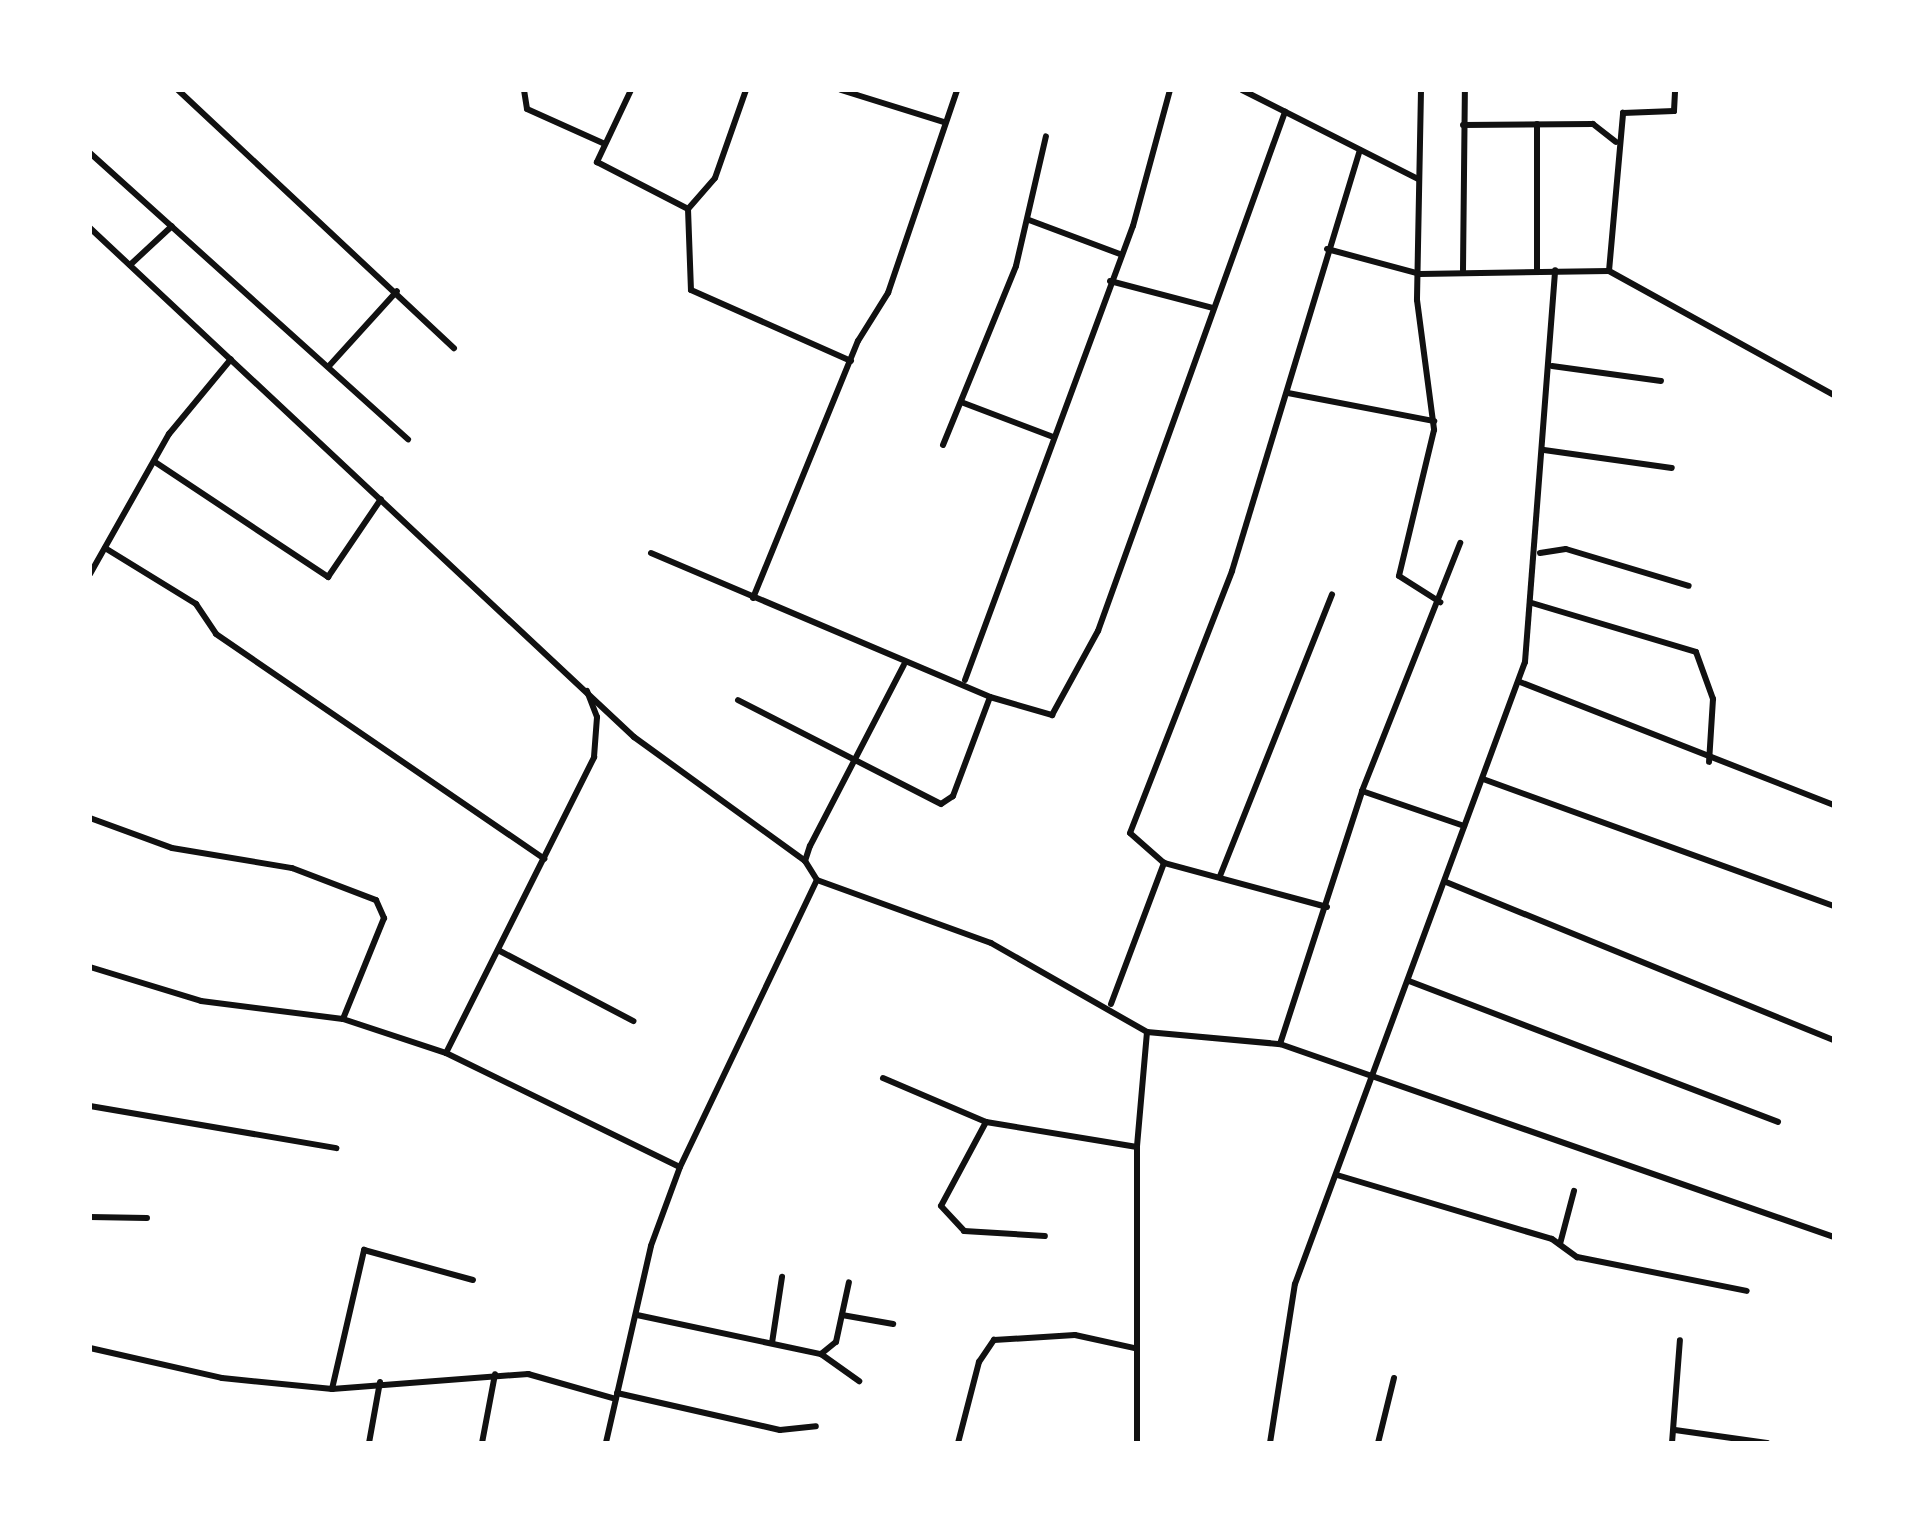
<!DOCTYPE html>
<html>
<head>
<meta charset="utf-8">
<style>
  body { margin:0 }
  #map { position:relative; width:1924px; height:1533px; overflow:hidden; background:#fff; font-family:"Public Sans",sans-serif }
  div>[style] { position:absolute }
  [style*='--x'] { left:calc(var(--x)*1px); top:calc(var(--y)*1px); width:calc(var(--w)*1px); rotate:calc(var(--a)*1deg) }
  .minor>* { height:6px; margin:-3px; padding:0 3px; transform-origin:3px; border-radius:3px; background:#111 }
  span { translate:-50% -50%; white-space:nowrap; text-align:center; line-height:1.15; -webkit-text-stroke:8px #fff; paint-order:stroke }
  .frame { position:absolute; inset:0; border:92px solid #fff; pointer-events:none }
</style>
</head>
<body>
<div id="map">
  <div class="minor">
    <div style="--x:178;--y:90;--w:378;--a:43.1"></div>
    <div style="--x:524;--y:90;--w:19;--a:81"></div>
    <div style="--x:527;--y:109;--w:83;--a:24.1"></div>
    <div style="--x:631;--y:90;--w:80;--a:115.3"></div>
    <div style="--x:597;--y:162;--w:102;--a:27.3"></div>
    <div style="--x:688;--y:209;--w:81;--a:87.9"></div>
    <div style="--x:691;--y:290;--w:175;--a:23.9"></div>
    <div style="--x:841;--y:90;--w:108;--a:17.3"></div>
    <div style="--x:1242;--y:90;--w:197;--a:26.8"></div>
    <div style="--x:1421;--y:90;--w:210;--a:91.1"></div>
    <div style="--x:1417;--y:300;--w:131;--a:82.5"></div>
    <div style="--x:1434;--y:430;--w:150;--a:103.5"></div>
    <div style="--x:1399;--y:576;--w:49;--a:32.4"></div>
    <div style="--x:1537;--y:124;--w:145;--a:90"></div>
    <div style="--x:1463;--y:125;--w:130;--a:-0.4"></div>
    <div style="--x:1593;--y:124;--w:29;--a:38"></div>
    <div style="--x:90;--y:153;--w:428;--a:42"></div>
    <div style="--x:688;--y:209;--w:41;--a:-48.9"></div>
    <div style="--x:715;--y:178;--w:93;--a:-70.6"></div>
    <div style="--x:1029;--y:220;--w:97;--a:20.5"></div>
    <div style="--x:90;--y:228;--w:745;--a:43.1"></div>
    <div style="--x:634;--y:737;--w:211;--a:35.9"></div>
    <div style="--x:1327;--y:249;--w:96;--a:15"></div>
    <div style="--x:1420;--y:274;--w:189;--a:-0.9"></div>
    <div style="--x:1609;--y:271;--w:257;--a:28.9"></div>
    <div style="--x:130;--y:265;--w:57;--a:-42.9"></div>
    <div style="--x:1463;--y:270;--w:180;--a:-89.4"></div>
    <div style="--x:1609;--y:271;--w:159;--a:-84.9"></div>
    <div style="--x:1623;--y:113;--w:51;--a:-2.2"></div>
    <div style="--x:1674;--y:111;--w:21;--a:-87"></div>
    <div style="--x:1110;--y:281;--w:106;--a:14.7"></div>
    <div style="--x:329;--y:366;--w:101;--a:-47.8"></div>
    <div style="--x:1552;--y:366;--w:110;--a:7.8"></div>
    <div style="--x:1288;--y:393;--w:149;--a:10.9"></div>
    <div style="--x:961;--y:402;--w:98;--a:20.8"></div>
    <div style="--x:943;--y:445;--w:193;--a:-67.8"></div>
    <div style="--x:1016;--y:266;--w:133;--a:-77"></div>
    <div style="--x:1544;--y:450;--w:129;--a:8"></div>
    <div style="--x:155;--y:462;--w:208;--a:33.6"></div>
    <div style="--x:328;--y:577;--w:94;--a:-55.8"></div>
    <div style="--x:105;--y:548;--w:107;--a:31.6"></div>
    <div style="--x:196;--y:604;--w:36;--a:56"></div>
    <div style="--x:216;--y:634;--w:398;--a:34.4"></div>
    <div style="--x:651;--y:553;--w:368;--a:23"></div>
    <div style="--x:990;--y:697;--w:106;--a:110.5"></div>
    <div style="--x:953;--y:796;--w:14;--a:146"></div>
    <div style="--x:941;--y:804;--w:228;--a:-152.9"></div>
    <div style="--x:1540;--y:553;--w:26;--a:-9"></div>
    <div style="--x:1566;--y:549;--w:128;--a:16.7"></div>
    <div style="--x:90;--y:574;--w:161;--a:-60.6"></div>
    <div style="--x:169;--y:434;--w:97;--a:-50.4"></div>
    <div style="--x:753;--y:598;--w:278;--a:-67.8"></div>
    <div style="--x:858;--y:341;--w:57;--a:-58"></div>
    <div style="--x:888;--y:293;--w:214;--a:-71.2"></div>
    <div style="--x:1532;--y:603;--w:171;--a:16.6"></div>
    <div style="--x:1696;--y:652;--w:50;--a:70.1"></div>
    <div style="--x:1713;--y:699;--w:63;--a:93.6"></div>
    <div style="--x:965;--y:680;--w:484;--a:-69.7"></div>
    <div style="--x:1133;--y:226;--w:141;--a:-74.8"></div>
    <div style="--x:1520;--y:682;--w:337;--a:21.4"></div>
    <div style="--x:990;--y:697;--w:65;--a:16.2"></div>
    <div style="--x:1052;--y:715;--w:96;--a:-61.3"></div>
    <div style="--x:1098;--y:631;--w:552;--a:-70.19"></div>
    <div style="--x:1483;--y:779;--w:373;--a:19.9"></div>
    <div style="--x:1362;--y:791;--w:108;--a:18.9"></div>
    <div style="--x:90;--y:818;--w:87;--a:20.1"></div>
    <div style="--x:172;--y:848;--w:122;--a:9.5"></div>
    <div style="--x:292;--y:868;--w:90;--a:20.9"></div>
    <div style="--x:376;--y:900;--w:20;--a:66"></div>
    <div style="--x:384;--y:918;--w:109;--a:112.1"></div>
    <div style="--x:1220;--y:876;--w:303;--a:-68.3"></div>
    <div style="--x:817;--y:880;--w:185;--a:19.9"></div>
    <div style="--x:991;--y:943;--w:180;--a:29.7"></div>
    <div style="--x:1147;--y:1032;--w:115;--a:95"></div>
    <div style="--x:1137;--y:1147;--w:153;--a:-170.6"></div>
    <div style="--x:986;--y:1122;--w:112;--a:-156.9"></div>
    <div style="--x:1446;--y:882;--w:419;--a:22.2"></div>
    <div style="--x:1327;--y:907;--w:169;--a:-164.9"></div>
    <div style="--x:1164;--y:863;--w:45;--a:-138.6"></div>
    <div style="--x:1130;--y:833;--w:281;--a:-68.7"></div>
    <div style="--x:1232;--y:571;--w:440;--a:-73.1"></div>
    <div style="--x:498;--y:950;--w:153;--a:27.7"></div>
    <div style="--x:90;--y:967;--w:116;--a:17"></div>
    <div style="--x:201;--y:1001;--w:143;--a:7.2"></div>
    <div style="--x:343;--y:1019;--w:108;--a:18.3"></div>
    <div style="--x:446;--y:1053;--w:260;--a:26"></div>
    <div style="--x:680;--y:1167;--w:84;--a:110.2"></div>
    <div style="--x:651;--y:1246;--w:202;--a:102.9"></div>
    <div style="--x:1409;--y:981;--w:395;--a:20.9"></div>
    <div style="--x:1111;--y:1004;--w:151;--a:-69.4"></div>
    <div style="--x:1147;--y:1032;--w:134;--a:5.2"></div>
    <div style="--x:1280;--y:1044;--w:587;--a:19.21"></div>
    <div style="--x:1280;--y:1044;--w:266;--a:-72"></div>
    <div style="--x:1362;--y:791;--w:267;--a:-68.4"></div>
    <div style="--x:446;--y:1053;--w:331;--a:-63.4"></div>
    <div style="--x:594;--y:757;--w:40;--a:-85.7"></div>
    <div style="--x:597;--y:717;--w:28;--a:-111"></div>
    <div style="--x:90;--y:1106;--w:250;--a:9.7"></div>
    <div style="--x:986;--y:1122;--w:95;--a:118.2"></div>
    <div style="--x:941;--y:1206;--w:34;--a:47"></div>
    <div style="--x:964;--y:1231;--w:81;--a:3.5"></div>
    <div style="--x:1137;--y:1147;--w:296;--a:90"></div>
    <div style="--x:680;--y:1167;--w:318;--a:-64.5"></div>
    <div style="--x:817;--y:880;--w:22;--a:-122"></div>
    <div style="--x:805;--y:861;--w:16;--a:-72"></div>
    <div style="--x:810;--y:846;--w:204;--a:-62.6"></div>
    <div style="--x:1337;--y:1175;--w:224;--a:16.6"></div>
    <div style="--x:1552;--y:1239;--w:31;--a:36"></div>
    <div style="--x:1577;--y:1257;--w:173;--a:11.3"></div>
    <div style="--x:90;--y:1217;--w:57;--a:1"></div>
    <div style="--x:1560;--y:1244;--w:55;--a:-75.2"></div>
    <div style="--x:637;--y:1315;--w:188;--a:12"></div>
    <div style="--x:821;--y:1354;--w:19;--a:-39"></div>
    <div style="--x:836;--y:1342;--w:61;--a:-77.8"></div>
    <div style="--x:842;--y:1315;--w:52;--a:10"></div>
    <div style="--x:772;--y:1343;--w:67;--a:-81.4"></div>
    <div style="--x:90;--y:1348;--w:135;--a:12.8"></div>
    <div style="--x:222;--y:1378;--w:111;--a:5.7"></div>
    <div style="--x:332;--y:1389;--w:197;--a:-4.4"></div>
    <div style="--x:528;--y:1374;--w:91;--a:15.9"></div>
    <div style="--x:821;--y:1354;--w:47;--a:35.4"></div>
    <div style="--x:332;--y:1389;--w:143;--a:-77"></div>
    <div style="--x:364;--y:1250;--w:113;--a:15.4"></div>
    <div style="--x:617;--y:1393;--w:167;--a:12.8"></div>
    <div style="--x:780;--y:1430;--w:36;--a:-6"></div>
    <div style="--x:1675;--y:1430;--w:93;--a:8"></div>
    <div style="--x:369;--y:1443;--w:62;--a:-79.8"></div>
    <div style="--x:482;--y:1443;--w:70;--a:-79.3"></div>
    <div style="--x:958;--y:1443;--w:84;--a:-75.5"></div>
    <div style="--x:979;--y:1362;--w:27;--a:-56"></div>
    <div style="--x:994;--y:1340;--w:81;--a:-3.5"></div>
    <div style="--x:1075;--y:1335;--w:60;--a:12.4"></div>
    <div style="--x:1270;--y:1443;--w:161;--a:-81.1"></div>
    <div style="--x:1295;--y:1284;--w:663;--a:-69.71"></div>
    <div style="--x:1525;--y:662;--w:393;--a:-85.6"></div>
    <div style="--x:1378;--y:1443;--w:67;--a:-76.2"></div>
    <div style="--x:1672;--y:1443;--w:103;--a:-85.6"></div>
  </div>
  <div class="frame"></div>
</div>
</body>
</html>
